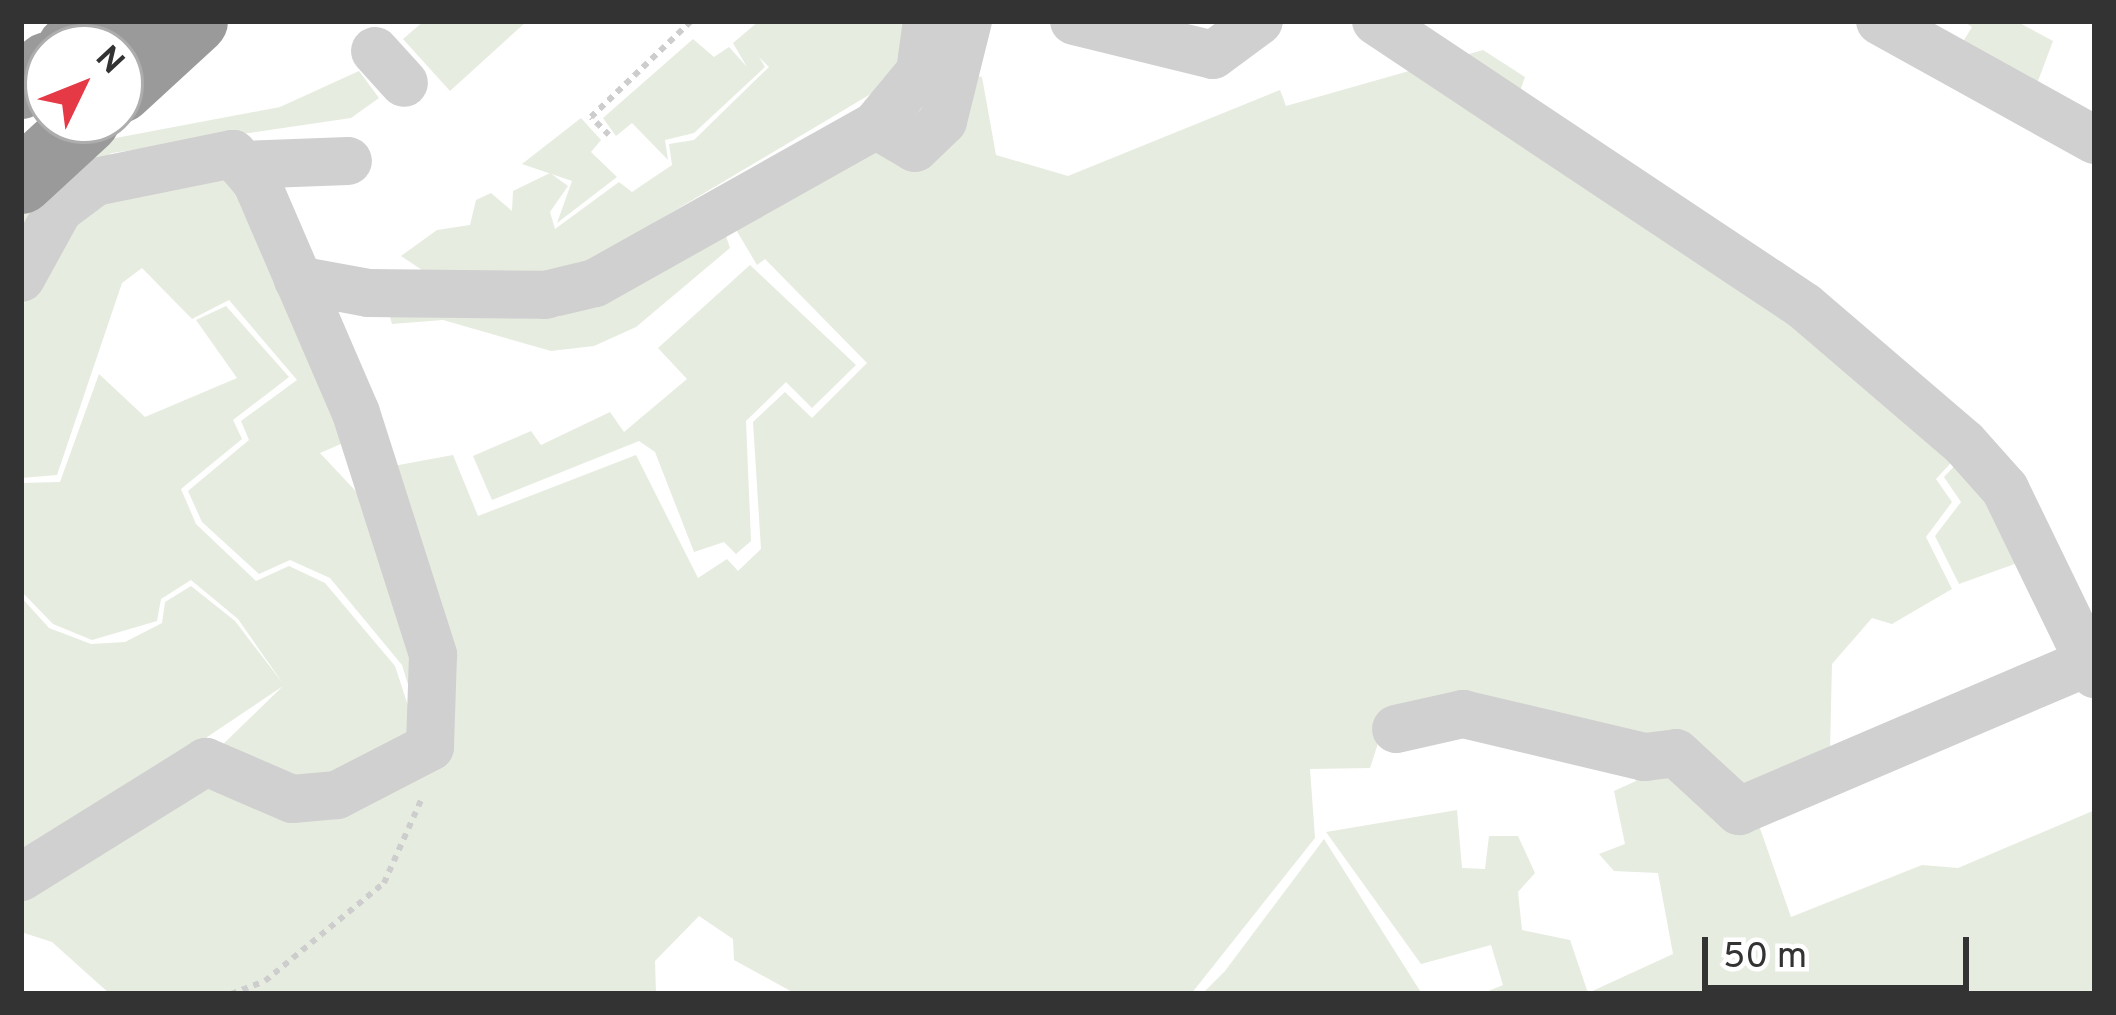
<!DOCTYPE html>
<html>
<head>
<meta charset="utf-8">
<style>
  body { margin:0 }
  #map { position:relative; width:2116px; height:1015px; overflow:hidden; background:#fff; font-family:Overpass,sans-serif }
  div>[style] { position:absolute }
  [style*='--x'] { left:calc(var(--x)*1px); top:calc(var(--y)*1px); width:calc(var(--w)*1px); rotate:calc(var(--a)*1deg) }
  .green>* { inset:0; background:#e6ecdf }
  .path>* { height:6px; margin-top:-3px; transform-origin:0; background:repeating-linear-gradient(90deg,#cdcdcd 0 6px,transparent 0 12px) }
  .minor>* { height:48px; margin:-24px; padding:0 24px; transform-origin:24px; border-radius:24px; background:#d0d0d0 }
  .highway>* { height:66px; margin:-33px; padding:0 33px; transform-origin:33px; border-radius:33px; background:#9a9a9a }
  span { translate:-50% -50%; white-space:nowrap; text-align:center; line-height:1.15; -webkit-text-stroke:12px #fff; paint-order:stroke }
  .frame { position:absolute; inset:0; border:24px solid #333; pointer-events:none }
  .north { position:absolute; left:24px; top:24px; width:120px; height:120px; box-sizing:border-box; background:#fff; border:3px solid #adadad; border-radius:50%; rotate:47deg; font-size:33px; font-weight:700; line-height:48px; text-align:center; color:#333 }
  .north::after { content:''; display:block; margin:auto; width:42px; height:54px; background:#e63946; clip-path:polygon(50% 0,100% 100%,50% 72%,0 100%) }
  .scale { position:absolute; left:1702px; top:937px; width:267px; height:54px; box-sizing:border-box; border:6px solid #333; border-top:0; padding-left:15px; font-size:36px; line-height:42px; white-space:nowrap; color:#333; -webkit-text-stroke:9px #fff; paint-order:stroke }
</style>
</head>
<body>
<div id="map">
  <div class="green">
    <div style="clip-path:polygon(424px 21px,527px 21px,450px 91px,403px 39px)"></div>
    <div style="clip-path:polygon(759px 21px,907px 21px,896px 79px,583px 265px,529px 279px,422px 270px,401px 256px,437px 230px,470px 225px,476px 200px,491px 193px,512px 211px,513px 191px,550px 173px,568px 186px,550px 212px,555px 229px,619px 182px,632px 192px,672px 165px,669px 144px,694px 140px,769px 67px,759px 57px,765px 67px,694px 133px,665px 140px,668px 160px,632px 123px,616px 136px,603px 118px,693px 39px,714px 57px,729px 47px,747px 67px,733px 43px)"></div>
    <div style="clip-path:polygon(1963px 21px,2016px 21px,2053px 41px,2035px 89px,1956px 53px,1972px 27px)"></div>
    <div style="clip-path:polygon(1483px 50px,1525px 77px,1517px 100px,1960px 453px,1936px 479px,1952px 502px,1926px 537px,1952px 589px,1892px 624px,1872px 618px,1832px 664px,1830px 750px,1743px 799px,1678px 744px,1384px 725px,1370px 768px,1310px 769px,1315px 838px,1191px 994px,796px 994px,734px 960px,733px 939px,699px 916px,655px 961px,656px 994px,110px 994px,52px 942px,21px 932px,21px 886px,204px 773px,287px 806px,436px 752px,388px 467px,453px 455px,478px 516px,636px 455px,698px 578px,727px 559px,738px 571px,761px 549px,753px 422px,785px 392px,812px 418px,867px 363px,765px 259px,757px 265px,735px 228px,876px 144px,927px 161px,965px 74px,982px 77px,996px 155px,1068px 176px,1280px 90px,1286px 106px)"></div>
    <div style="clip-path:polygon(359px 71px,379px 98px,351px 118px,112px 153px,64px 180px,21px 242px,21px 203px,105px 140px,280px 107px)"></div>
    <div style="clip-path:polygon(581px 118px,601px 140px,591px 152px,617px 177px,557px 223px,572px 181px,522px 164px)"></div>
    <div style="clip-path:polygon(230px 171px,343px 443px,320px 453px,364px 500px,410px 616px,422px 730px,402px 665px,330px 578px,290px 560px,259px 574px,202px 522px,188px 491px,249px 440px,241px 421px,297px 380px,229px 300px,192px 319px,142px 268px,122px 283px,57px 475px,21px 478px,21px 311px,56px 226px,86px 198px)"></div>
    <div style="clip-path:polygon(725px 233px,730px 248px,636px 327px,594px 346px,551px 351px,443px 320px,392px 324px,388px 310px,558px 317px)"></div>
    <div style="clip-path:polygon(750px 265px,856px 365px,812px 408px,786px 382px,746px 421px,751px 541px,736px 554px,724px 542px,694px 552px,655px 452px,639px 441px,492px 500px,473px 456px,531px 431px,541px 445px,610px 412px,624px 432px,687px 379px,658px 348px)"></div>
    <div style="clip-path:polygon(226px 306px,289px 377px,233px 420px,242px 439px,181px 489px,196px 524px,256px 581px,289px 566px,325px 583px,395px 666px,420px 742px,336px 786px,215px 752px,283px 686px,21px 862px,21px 597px,49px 628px,91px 644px,125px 642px,162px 623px,165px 602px,191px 586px,235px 621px,284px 685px,238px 619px,191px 580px,161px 599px,157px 621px,92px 640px,53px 624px,21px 591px,21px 483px,60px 482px,99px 374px,145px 417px,237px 378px,196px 320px)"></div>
    <div style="clip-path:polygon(1962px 458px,2023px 561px,1959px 584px,1935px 536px,1961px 502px,1944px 477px)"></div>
    <div style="clip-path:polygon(1629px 761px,1755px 814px,1791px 917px,1922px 865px,1958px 868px,2095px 810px,2095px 994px,1481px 994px,1503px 985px,1491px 945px,1421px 964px,1326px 832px,1457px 810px,1462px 868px,1485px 869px,1489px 836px,1518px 836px,1535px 873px,1518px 892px,1522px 930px,1570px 940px,1588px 993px,1673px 954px,1658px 873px,1614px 871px,1599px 854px,1625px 844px,1614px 791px,1636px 781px)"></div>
    <div style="clip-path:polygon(1324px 839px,1422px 994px,1202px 994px,1225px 971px)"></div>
  </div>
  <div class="path">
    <div style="--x:609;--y:135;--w:25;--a:-135"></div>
    <div style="--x:591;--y:117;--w:139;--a:-43.8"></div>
    <div style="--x:231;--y:994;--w:36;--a:-21"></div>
    <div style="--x:265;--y:981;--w:154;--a:-39.5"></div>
    <div style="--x:384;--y:883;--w:93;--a:-65.9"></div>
  </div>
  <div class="minor">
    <div style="--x:1074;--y:21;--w:143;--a:13.7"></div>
    <div style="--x:1213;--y:55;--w:57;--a:-36.5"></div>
    <div style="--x:1376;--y:21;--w:514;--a:33.66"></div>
    <div style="--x:1804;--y:306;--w:211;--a:40.6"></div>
    <div style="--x:1964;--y:443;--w:62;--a:48.3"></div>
    <div style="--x:2005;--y:489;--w:206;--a:64.1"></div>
    <div style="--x:1880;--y:21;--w:246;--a:29"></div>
    <div style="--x:375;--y:51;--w:43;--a:47.8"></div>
    <div style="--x:876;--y:125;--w:45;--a:30.5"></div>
    <div style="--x:915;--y:148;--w:39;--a:-44"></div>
    <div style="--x:943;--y:121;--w:103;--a:-76"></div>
    <div style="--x:242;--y:165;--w:106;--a:-2.2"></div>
    <div style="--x:21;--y:278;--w:79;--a:-61.2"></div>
    <div style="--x:59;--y:209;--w:45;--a:-36.9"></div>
    <div style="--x:95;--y:182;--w:141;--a:-11.5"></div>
    <div style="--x:233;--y:154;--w:35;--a:50"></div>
    <div style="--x:256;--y:181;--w:253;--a:66.7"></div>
    <div style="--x:356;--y:413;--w:254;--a:72.3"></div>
    <div style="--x:433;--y:655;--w:92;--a:91.9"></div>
    <div style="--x:430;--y:747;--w:105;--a:152.7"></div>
    <div style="--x:337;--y:795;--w:45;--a:174.9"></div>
    <div style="--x:292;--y:799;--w:94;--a:-156.7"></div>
    <div style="--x:206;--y:762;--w:218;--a:148.1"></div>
    <div style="--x:298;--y:280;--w:71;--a:10.5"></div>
    <div style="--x:368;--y:293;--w:177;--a:0.6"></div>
    <div style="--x:545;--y:295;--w:51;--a:-13.5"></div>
    <div style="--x:595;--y:283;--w:322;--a:-29.3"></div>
    <div style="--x:876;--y:125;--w:69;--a:-50.3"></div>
    <div style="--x:920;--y:72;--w:51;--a:-82.2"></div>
    <div style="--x:1396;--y:729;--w:69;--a:-12.6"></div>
    <div style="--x:1463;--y:714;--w:187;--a:13.3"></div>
    <div style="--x:1645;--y:757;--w:31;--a:-7"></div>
    <div style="--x:1676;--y:753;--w:86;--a:42.6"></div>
    <div style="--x:1739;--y:811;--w:379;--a:-23.1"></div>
  </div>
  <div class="highway">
    <div style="--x:70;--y:48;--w:53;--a:-30.4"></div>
    <div style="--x:21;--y:86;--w:34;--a:-38"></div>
    <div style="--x:120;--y:90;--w:102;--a:-42.6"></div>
    <div style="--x:21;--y:181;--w:90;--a:-42.7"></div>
  </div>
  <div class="frame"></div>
  <div class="north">N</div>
  <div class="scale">50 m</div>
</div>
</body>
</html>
